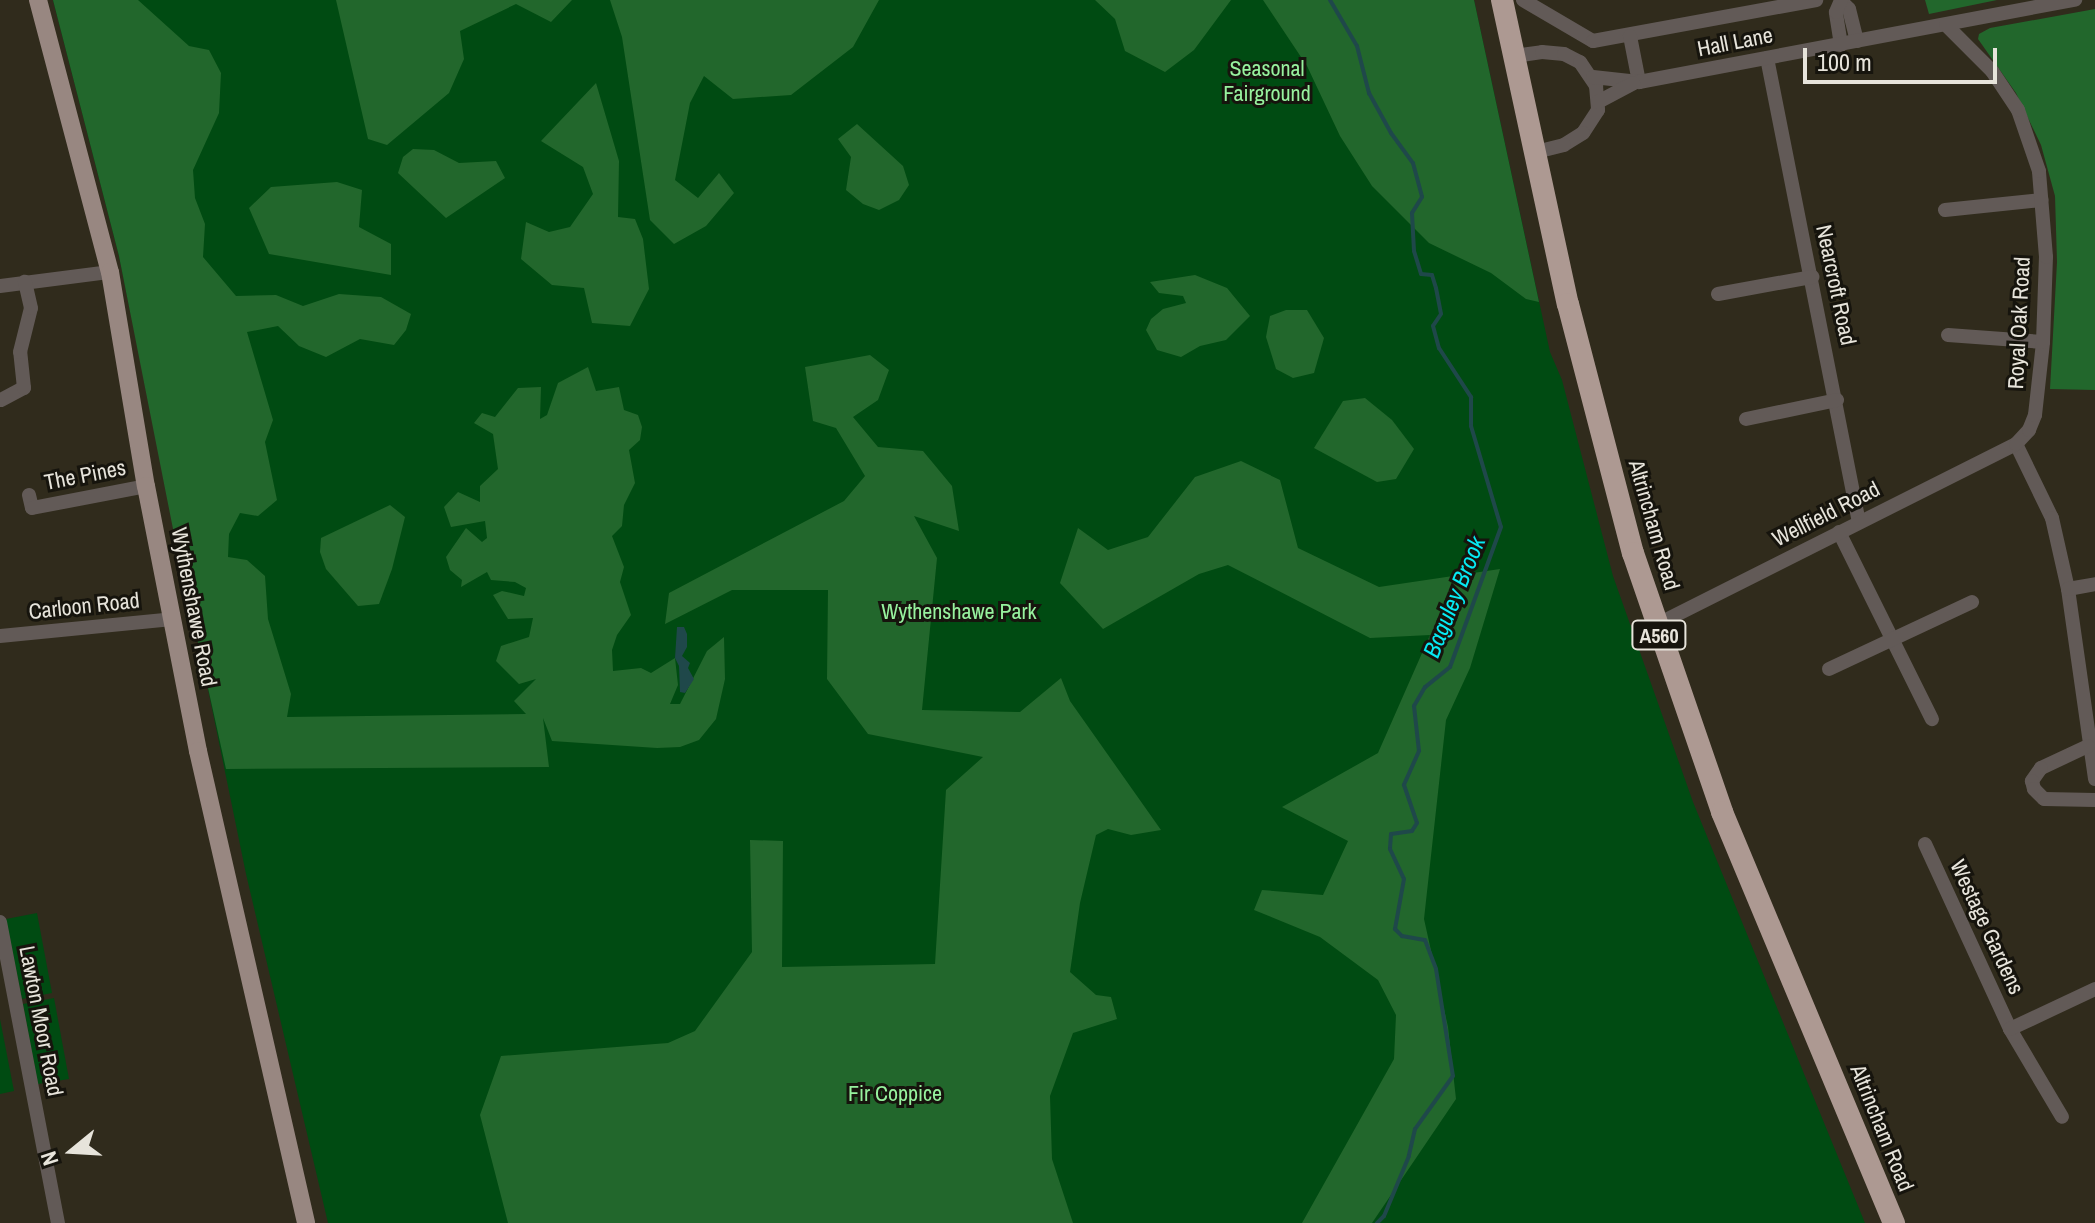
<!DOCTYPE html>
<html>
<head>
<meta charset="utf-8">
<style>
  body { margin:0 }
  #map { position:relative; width:2095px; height:1223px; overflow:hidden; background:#302b1c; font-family:"Archivo Narrow",sans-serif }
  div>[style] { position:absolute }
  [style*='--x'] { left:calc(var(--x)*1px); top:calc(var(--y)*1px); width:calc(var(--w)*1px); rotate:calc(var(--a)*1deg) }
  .green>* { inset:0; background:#004b12 }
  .forest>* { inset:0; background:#22672c }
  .water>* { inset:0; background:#1f484a }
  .stream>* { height:4px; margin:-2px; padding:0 2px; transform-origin:2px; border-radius:2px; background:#1f484a }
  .minor>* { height:14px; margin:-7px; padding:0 7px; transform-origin:7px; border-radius:7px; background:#625a57 }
  .major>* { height:18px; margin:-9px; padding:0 9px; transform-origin:9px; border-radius:9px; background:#988781 }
  .highway>* { height:22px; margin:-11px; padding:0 11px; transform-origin:11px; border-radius:11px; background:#ad9992 }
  span { translate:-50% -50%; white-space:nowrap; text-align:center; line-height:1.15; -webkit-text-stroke:6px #16140d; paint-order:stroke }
  .shield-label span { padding:2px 6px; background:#16140d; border:2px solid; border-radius:6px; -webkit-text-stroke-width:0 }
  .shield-label { font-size:20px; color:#e7e4db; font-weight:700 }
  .street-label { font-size:22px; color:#e7e4db }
  .park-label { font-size:22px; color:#97f29e }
  .water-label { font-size:24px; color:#06eaf3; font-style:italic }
  .north { position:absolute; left:32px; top:1111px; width:80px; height:80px; -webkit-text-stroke:6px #16140d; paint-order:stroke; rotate:252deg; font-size:22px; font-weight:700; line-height:32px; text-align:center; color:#e7e4db }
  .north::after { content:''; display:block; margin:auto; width:28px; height:36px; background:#e7e4db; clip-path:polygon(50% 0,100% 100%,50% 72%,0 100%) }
  .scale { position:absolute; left:1803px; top:48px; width:194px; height:36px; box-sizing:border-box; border:4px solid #e7e4db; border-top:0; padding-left:10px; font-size:24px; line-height:28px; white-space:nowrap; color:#e7e4db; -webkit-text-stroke:6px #16140d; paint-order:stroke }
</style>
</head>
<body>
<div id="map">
  <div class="green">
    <div style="clip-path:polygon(53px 0,1474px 0,1550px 352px,1562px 380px,1613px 576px,1693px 802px,1865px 1223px,328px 1223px,246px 874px,119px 256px)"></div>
    <div style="clip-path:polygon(37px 913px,52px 993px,22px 999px,6px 919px)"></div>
    <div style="clip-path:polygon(54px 998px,69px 1079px,38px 1084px,23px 1004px)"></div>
    <div style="clip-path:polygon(0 1019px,14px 1091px,0 1094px)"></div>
  </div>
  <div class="forest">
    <div style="clip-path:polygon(53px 0,138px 0,189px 46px,209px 50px,221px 73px,219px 113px,193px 170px,195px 198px,205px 224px,203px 257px,236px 296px,276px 295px,303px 306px,339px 294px,381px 297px,411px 314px,406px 330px,394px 345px,360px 339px,326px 357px,299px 346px,278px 326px,247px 332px,273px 420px,265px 442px,277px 500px,258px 516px,240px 513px,229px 534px,228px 557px,247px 560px,265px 576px,268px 619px,291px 694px,287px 717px,526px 714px,514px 701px,536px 679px,519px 684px,496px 661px,501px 646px,529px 637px,533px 618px,508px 619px,493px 595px,502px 591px,524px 596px,526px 588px,515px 582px,491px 580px,487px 572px,461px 587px,462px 580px,450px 570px,446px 557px,466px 528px,482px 542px,487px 538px,485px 521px,451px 527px,444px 507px,458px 492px,480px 502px,480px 486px,498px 469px,493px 434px,474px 423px,482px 413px,495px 417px,518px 388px,541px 387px,540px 419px,547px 415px,558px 383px,588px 367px,596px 391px,619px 387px,624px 410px,638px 415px,642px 427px,640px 440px,629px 450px,635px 483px,624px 505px,622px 526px,612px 536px,624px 567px,620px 582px,631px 615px,617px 635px,612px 650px,613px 671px,641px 668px,651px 673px,675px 658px,678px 685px,670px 704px,680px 704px,707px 651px,724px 637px,725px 679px,716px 719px,699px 740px,680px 747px,657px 748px,552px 741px,543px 718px,549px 767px,226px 769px,175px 539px,119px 256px)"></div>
    <div style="clip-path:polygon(336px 0,572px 0,551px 22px,516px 4px,460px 31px,464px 59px,449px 93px,387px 145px,368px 139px)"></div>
    <div style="clip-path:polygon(610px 0,879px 0,853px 47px,791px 95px,733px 99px,704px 76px,690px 103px,675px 180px,698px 198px,719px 173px,734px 193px,706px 226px,674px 244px,650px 220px,622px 37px)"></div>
    <div style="clip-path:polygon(1095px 0,1231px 0,1194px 50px,1165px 72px,1125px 51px,1115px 19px)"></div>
    <div style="clip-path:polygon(1263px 0,1474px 0,1539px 302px,1526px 299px,1491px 273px,1429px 243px,1372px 186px,1340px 136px,1307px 66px)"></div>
    <div style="clip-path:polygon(1925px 0,1997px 0,1929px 14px)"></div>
    <div style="clip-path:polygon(2095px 9px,2095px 390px,2050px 389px,2057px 262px,2055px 196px,2041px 145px,2016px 93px,1978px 39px,1979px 34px,1990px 28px)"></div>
    <div style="clip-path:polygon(596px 83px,619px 161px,618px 217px,635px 219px,643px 239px,649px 289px,630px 326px,592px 323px,584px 288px,552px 285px,521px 259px,526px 222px,549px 232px,570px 227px,593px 194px,583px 167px,541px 141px)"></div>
    <div style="clip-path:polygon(857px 124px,903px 166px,909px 185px,899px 200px,879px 210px,863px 204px,846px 190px,851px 157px,838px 139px)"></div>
    <div style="clip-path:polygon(413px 149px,434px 150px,459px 163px,496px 161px,505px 178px,446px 218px,398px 173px,403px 157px)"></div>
    <div style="clip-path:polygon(337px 182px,362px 190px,359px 227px,391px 244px,391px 275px,269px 254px,249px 208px,271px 187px)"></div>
    <div style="clip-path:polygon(1195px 275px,1227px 288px,1250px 316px,1226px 340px,1200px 346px,1181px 357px,1157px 350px,1146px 330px,1151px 319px,1163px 309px,1186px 303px,1183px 296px,1159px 293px,1150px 282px)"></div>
    <div style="clip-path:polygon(1286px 310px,1307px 310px,1324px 338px,1314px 373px,1293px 378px,1276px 369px,1266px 337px,1270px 316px)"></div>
    <div style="clip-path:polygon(870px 355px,889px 370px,878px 400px,853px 417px,878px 447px,923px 451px,952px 486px,959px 531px,914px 516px,937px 558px,922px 710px,1020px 712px,1061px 678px,1070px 701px,1161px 830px,1131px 835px,1108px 829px,1096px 835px,1080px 903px,1070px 972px,1096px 995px,1111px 997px,1117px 1019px,1073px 1033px,1050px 1096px,1052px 1159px,1073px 1223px,508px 1223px,480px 1115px,501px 1056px,668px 1043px,695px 1031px,752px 952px,750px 840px,783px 841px,782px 967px,935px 964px,946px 790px,983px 757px,868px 734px,827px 679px,828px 590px,732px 590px,665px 624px,669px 593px,844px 501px,865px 476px,836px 428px,813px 421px,805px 367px)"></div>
    <div style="clip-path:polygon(1365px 398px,1392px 420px,1414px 449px,1396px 479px,1377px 482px,1314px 448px,1343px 401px)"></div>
    <div style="clip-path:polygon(1241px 461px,1280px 480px,1298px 548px,1379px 587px,1500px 569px,1470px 668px,1446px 720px,1424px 919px,1448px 1027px,1456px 1099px,1372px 1223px,1302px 1223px,1394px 1059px,1396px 1015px,1378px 980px,1320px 937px,1254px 910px,1262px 890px,1323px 895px,1348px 841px,1282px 807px,1378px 753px,1430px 635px,1370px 638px,1228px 565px,1199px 574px,1103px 629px,1060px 583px,1078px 528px,1108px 550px,1148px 537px,1195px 477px)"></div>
    <div style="clip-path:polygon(390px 505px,405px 517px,392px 569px,379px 604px,358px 606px,326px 569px,320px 552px,321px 538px)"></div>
  </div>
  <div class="water">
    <div style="clip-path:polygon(677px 627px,684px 627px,687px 634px,687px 647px,682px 656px,690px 663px,688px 668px,694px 679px,685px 693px,680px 692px,679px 666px,675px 658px)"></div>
  </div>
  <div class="stream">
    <div style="--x:1330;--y:0;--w:53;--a:59.6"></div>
    <div style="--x:1357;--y:46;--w:49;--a:75.7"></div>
    <div style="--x:1369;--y:93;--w:46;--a:61.2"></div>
    <div style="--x:1391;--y:133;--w:37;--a:54"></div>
    <div style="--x:1413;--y:163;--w:35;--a:75"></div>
    <div style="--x:1422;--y:197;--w:19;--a:122"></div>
    <div style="--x:1412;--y:213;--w:38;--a:87"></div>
    <div style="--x:1414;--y:251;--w:24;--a:73"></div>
    <div style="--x:1421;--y:274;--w:11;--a:5"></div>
    <div style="--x:1432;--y:275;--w:14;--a:73"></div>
    <div style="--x:1436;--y:288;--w:26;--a:79"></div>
    <div style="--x:1441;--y:314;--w:14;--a:124"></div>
    <div style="--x:1433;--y:326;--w:23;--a:75"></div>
    <div style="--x:1439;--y:348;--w:59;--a:56.9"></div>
    <div style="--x:1471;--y:397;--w:29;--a:90"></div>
    <div style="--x:1471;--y:426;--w:105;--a:73.5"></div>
    <div style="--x:1501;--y:527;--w:149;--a:110"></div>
    <div style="--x:1450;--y:667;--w:32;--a:141"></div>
    <div style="--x:1425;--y:687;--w:22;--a:120"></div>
    <div style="--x:1414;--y:706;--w:45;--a:83.7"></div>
    <div style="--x:1419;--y:751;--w:37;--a:114"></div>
    <div style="--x:1404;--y:785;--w:40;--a:71.1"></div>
    <div style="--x:1417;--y:823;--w:9;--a:122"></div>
    <div style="--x:1412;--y:831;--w:21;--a:172"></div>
    <div style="--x:1391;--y:834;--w:15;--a:94"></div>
    <div style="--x:1390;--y:849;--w:33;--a:65"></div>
    <div style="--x:1404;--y:879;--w:51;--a:100.2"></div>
    <div style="--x:1395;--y:929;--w:10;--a:45"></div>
    <div style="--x:1402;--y:936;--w:23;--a:10"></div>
    <div style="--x:1425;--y:940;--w:31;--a:69"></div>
    <div style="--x:1436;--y:969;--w:108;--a:81"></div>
    <div style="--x:1453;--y:1076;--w:65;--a:125.6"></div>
    <div style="--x:1415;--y:1129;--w:28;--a:103"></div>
    <div style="--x:1409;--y:1156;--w:65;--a:112.6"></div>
    <div style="--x:1384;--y:1216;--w:10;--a:135"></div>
  </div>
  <div class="minor">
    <div style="--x:1523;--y:0;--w:81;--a:30.4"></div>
    <div style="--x:1593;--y:41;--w:227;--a:-10.4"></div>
    <div style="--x:1841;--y:1;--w:11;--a:45"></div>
    <div style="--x:1849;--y:9;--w:33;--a:76"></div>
    <div style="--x:1630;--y:36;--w:47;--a:78.9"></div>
    <div style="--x:1841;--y:45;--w:33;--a:-99"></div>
    <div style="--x:1836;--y:12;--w:13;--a:-67"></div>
    <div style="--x:1514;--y:56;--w:28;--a:-8"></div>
    <div style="--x:1542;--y:52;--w:22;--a:5"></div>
    <div style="--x:1564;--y:54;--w:18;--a:27"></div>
    <div style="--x:1580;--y:62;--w:29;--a:56"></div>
    <div style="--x:1596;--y:86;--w:24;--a:85"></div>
    <div style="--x:1598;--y:110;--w:27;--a:123"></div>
    <div style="--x:1583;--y:133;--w:22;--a:148"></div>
    <div style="--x:1564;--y:145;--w:30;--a:166"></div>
    <div style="--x:1767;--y:58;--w:473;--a:78.8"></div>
    <div style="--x:1593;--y:77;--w:46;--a:6.2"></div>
    <div style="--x:1639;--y:82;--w:444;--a:-10.7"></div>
    <div style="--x:1598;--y:102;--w:40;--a:-28"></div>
    <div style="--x:1945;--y:210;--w:97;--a:-5.9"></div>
    <div style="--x:0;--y:286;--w:111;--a:-7.3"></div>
    <div style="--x:1718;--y:294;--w:96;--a:-10.3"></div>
    <div style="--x:1948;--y:335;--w:95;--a:4.2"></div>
    <div style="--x:1;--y:400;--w:26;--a:-28"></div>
    <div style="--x:24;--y:388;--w:36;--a:-96"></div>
    <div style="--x:20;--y:352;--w:45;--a:-76"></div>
    <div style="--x:31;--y:308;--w:27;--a:-103"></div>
    <div style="--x:1746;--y:419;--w:93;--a:-11.8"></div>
    <div style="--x:2016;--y:444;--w:82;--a:64.1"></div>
    <div style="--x:2052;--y:518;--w:73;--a:77.3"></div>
    <div style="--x:2068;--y:589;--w:192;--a:81.9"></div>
    <div style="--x:29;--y:495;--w:13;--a:77"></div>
    <div style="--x:32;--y:508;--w:116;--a:-10.9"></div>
    <div style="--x:1839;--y:532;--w:209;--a:63.6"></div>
    <div style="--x:2068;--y:589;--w:27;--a:-10"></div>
    <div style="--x:1656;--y:625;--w:403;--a:-26.7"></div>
    <div style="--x:2016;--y:444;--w:19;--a:-47"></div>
    <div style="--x:2029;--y:430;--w:16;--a:-68"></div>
    <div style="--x:2035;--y:415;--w:73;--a:-83.7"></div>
    <div style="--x:2043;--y:342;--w:85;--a:-88"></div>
    <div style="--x:2046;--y:257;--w:86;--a:-94.7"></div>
    <div style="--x:2039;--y:171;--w:65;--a:-109"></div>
    <div style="--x:2018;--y:110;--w:47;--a:-123.7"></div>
    <div style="--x:1992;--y:71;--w:65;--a:-135"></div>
    <div style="--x:0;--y:636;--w:173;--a:-5.6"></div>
    <div style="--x:1829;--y:669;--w:158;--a:-25.1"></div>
    <div style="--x:2088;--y:746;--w:52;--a:154.9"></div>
    <div style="--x:2041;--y:768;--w:16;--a:125"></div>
    <div style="--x:2032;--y:781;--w:8;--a:76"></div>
    <div style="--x:2034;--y:789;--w:14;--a:45"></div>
    <div style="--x:2044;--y:799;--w:51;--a:1.1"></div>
    <div style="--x:1925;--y:844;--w:204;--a:65.3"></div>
    <div style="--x:2010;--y:1029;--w:102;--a:59.4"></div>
    <div style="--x:0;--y:922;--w:307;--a:79.1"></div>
    <div style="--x:2010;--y:1029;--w:94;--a:-25.2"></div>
  </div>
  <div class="major">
    <div style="--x:38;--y:0;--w:281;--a:75.2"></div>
    <div style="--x:110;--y:272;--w:217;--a:80.5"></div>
    <div style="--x:146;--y:486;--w:270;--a:78.9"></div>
    <div style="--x:198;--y:751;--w:484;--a:77.1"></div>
  </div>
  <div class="highway">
    <div style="--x:1502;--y:0;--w:311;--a:77.8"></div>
    <div style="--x:1568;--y:304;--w:257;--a:75.4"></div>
    <div style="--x:1633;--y:553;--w:274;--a:71"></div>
    <div style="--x:1722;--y:812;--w:446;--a:67.3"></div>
  </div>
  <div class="shield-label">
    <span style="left:1659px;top:635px">A560</span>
  </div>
  <div class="street-label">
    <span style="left:1735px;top:42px;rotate:-11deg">Hall Lane</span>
    <span style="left:1836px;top:285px;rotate:78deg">Nearcroft Road</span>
    <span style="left:2019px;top:323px;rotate:-87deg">Royal Oak Road</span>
    <span style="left:85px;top:475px;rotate:-11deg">The Pines</span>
    <span style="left:1826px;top:514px;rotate:-27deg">Wellfield Road</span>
    <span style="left:1654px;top:525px;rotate:74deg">Altrincham Road</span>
    <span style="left:84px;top:606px;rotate:-6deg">Carloon Road</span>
    <span style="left:194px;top:607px;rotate:79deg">Wythenshawe Road</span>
    <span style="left:1987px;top:927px;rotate:65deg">Westage Gardens</span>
    <span style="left:41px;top:1021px;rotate:79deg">Lawton Moor Road</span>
    <span style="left:1882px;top:1128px;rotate:68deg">Altrincham Road</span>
  </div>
  <div class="park-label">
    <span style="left:1267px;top:81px">Seasonal<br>Fairground</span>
    <span style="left:959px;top:612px">Wythenshawe Park</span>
    <span style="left:895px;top:1094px">Fir Coppice</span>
  </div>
  <div class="water-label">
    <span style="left:1454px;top:597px;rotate:-68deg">Baguley Brook</span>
  </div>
  <div class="north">N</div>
  <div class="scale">100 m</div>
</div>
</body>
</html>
